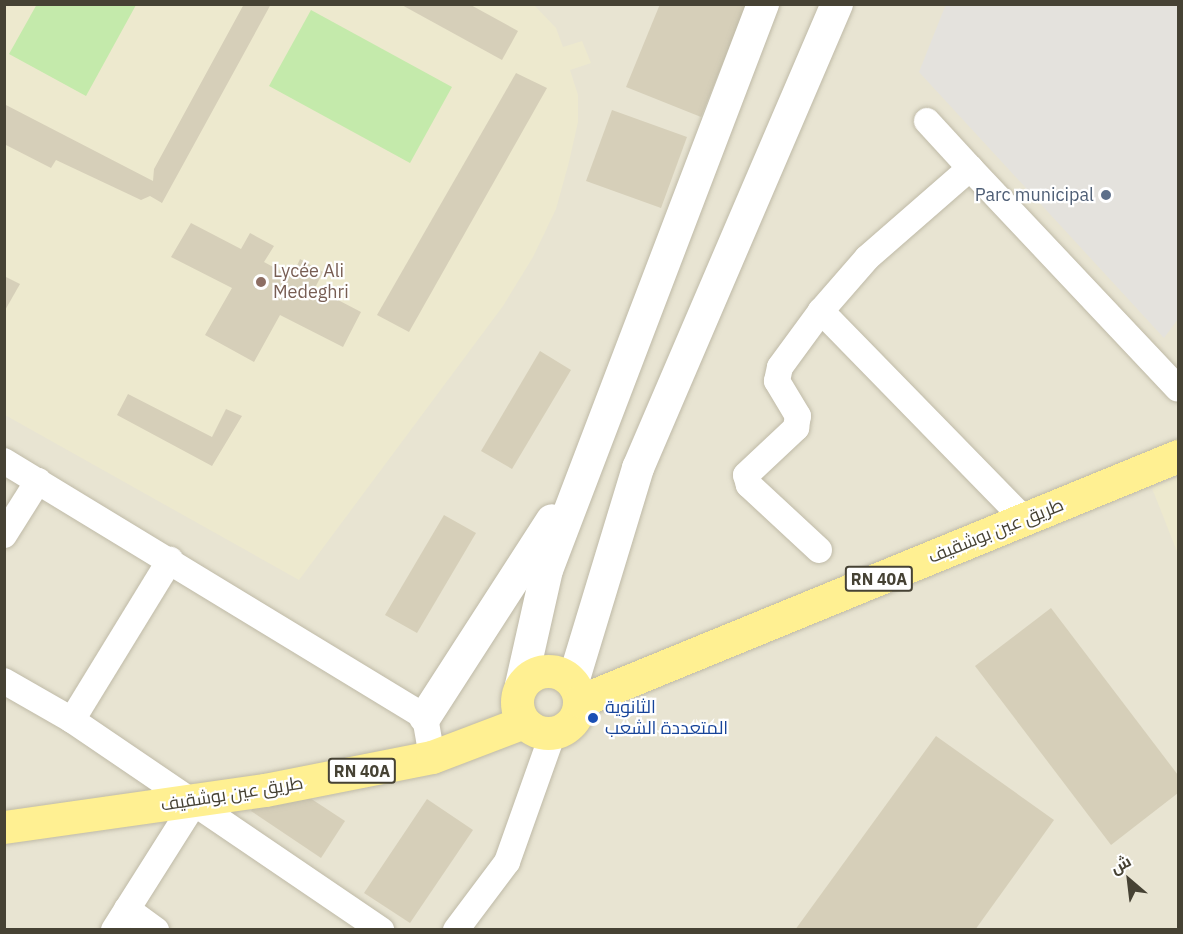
<!DOCTYPE html>
<html>
<head>
<meta charset="utf-8">
<style>
  body { margin:0 }
  #map { position:relative; width:1183px; height:934px; overflow:hidden; background:#f3f1e5; font-family:"IBM Plex Sans",Cairo,sans-serif }
  div>[style] { position:absolute }
  [style*='--x'] { left:calc(var(--x)*1px); top:calc(var(--y)*1px); width:calc(var(--w)*1px); rotate:calc(var(--a)*1deg) }
  .residential>* { inset:0; background:#e8e4d2 }
  .education>* { inset:0; background:#ede9ce }
  .green>* { inset:0; background:#c4eaab }
  .parking>* { inset:0; background:#e4e2dd }
  .building>* { inset:0; background:#d6cfb9 }
  .roads { filter:drop-shadow(0 0 2px #bfbaa7) drop-shadow(0 0 2px #bfbaa7) }
  .minor>* { height:26px; margin:-13px; padding:0 13px; transform-origin:13px; border-radius:13px; background:#fff }
  .tertiary>* { height:32px; margin:-16px; padding:0 16px; transform-origin:16px; border-radius:16px; background:#fff }
  .primary>* { height:33px; margin:-16.5px; padding:0 16.5px; transform-origin:16.5px; border-radius:16.5px; background:#fff092 }
  .primary>.ring { margin:-16.5px; padding:0; box-sizing:content-box; background:none; border:33px solid #fff092; border-radius:50% }
  .dots>* { width:16px; height:16px; translate:-50% -50%; box-sizing:border-box; border:3px solid #fff; border-radius:50% }
  span { translate:-50% -50%; white-space:nowrap; text-align:center; line-height:1.15; -webkit-text-stroke:4.5px #fff; paint-order:stroke }
  .shield-label span { padding:2px 4px; background:#fff; border:2px solid; border-radius:4px; -webkit-text-stroke-width:0 }
  .shield-label { font-size:16px; color:#464234; font-weight:700 }
  .service-label { font-size:18px; color:#4e5e75 }
  .right { translate:-100% -50%; text-align:right }
  .education-label { font-size:18px; color:#785e54 }
  .left { translate:0 -50%; text-align:left }
  .street-label { font-size:18px; color:#464234 }
  .transit-label { font-size:18px; color:#164399 }
  .frame { position:absolute; inset:0; border:6px solid #464234; pointer-events:none }
  .north { position:absolute; left:1099px; top:850px; width:60px; height:60px; -webkit-text-stroke:4px #fff; paint-order:stroke; rotate:332deg; font-size:16px; font-weight:700; line-height:24px; text-align:center; color:#464234 }
  .north::after { content:''; display:block; margin:auto; width:21px; height:27px; background:#464234; clip-path:polygon(50% 0,100% 100%,50% 72%,0 100%) }
</style>
</head>
<body>
<div id="map">
  <div class="residential">
    <div style="clip-path:polygon(5px 5px,1178px 5px,1178px 929px,5px 929px)"></div>
  </div>
  <div class="education">
    <div style="clip-path:polygon(5px 5px,534px 5px,556px 28px,563px 47px,582px 41px,591px 63px,570px 70px,578px 95px,578px 122px,569px 162px,556px 209px,533px 257px,503px 306px,299px 580px,5px 415px)"></div>
    <div style="clip-path:polygon(1178px 477px,1178px 554px,1152px 488px)"></div>
  </div>
  <div class="green">
    <div style="clip-path:polygon(37px 4px,136px 5px,86px 96px,9px 54px)"></div>
    <div style="clip-path:polygon(311px 10px,452px 87px,410px 163px,269px 86px)"></div>
  </div>
  <div class="parking">
    <div style="clip-path:polygon(946px 4px,1178px 5px,1178px 319px,1164px 338px,919px 72px)"></div>
  </div>
  <div class="building">
    <div style="clip-path:polygon(244px 4px,271px 4px,162px 203px,150px 196px,141px 200px,56px 160px,51px 168px,4px 144px,4px 104px,153px 181px,154px 169px)"></div>
    <div style="clip-path:polygon(400px 4px,469px 4px,518px 31px,502px 60px)"></div>
    <div style="clip-path:polygon(660px 4px,747px 4px,701px 117px,626px 87px)"></div>
    <div style="clip-path:polygon(516px 73px,547px 88px,409px 332px,377px 315px)"></div>
    <div style="clip-path:polygon(612px 110px,687px 137px,661px 208px,586px 181px)"></div>
    <div style="clip-path:polygon(191px 223px,241px 249px,250px 233px,274px 246px,264px 262px,292px 277px,300px 259px,323px 272px,315px 288px,361px 312px,343px 347px,280px 315px,254px 362px,205px 335px,232px 288px,171px 257px)"></div>
    <div style="clip-path:polygon(4px 276px,20px 284px,4px 312px)"></div>
    <div style="clip-path:polygon(540px 351px,571px 370px,512px 469px,481px 451px)"></div>
    <div style="clip-path:polygon(128px 394px,212px 437px,226px 409px,242px 416px,212px 466px,117px 415px)"></div>
    <div style="clip-path:polygon(444px 515px,476px 533px,417px 633px,385px 615px)"></div>
    <div style="clip-path:polygon(1051px 608px,1178px 775px,1178px 793px,1111px 845px,975px 666px)"></div>
    <div style="clip-path:polygon(936px 736px,1054px 820px,975px 930px,795px 930px)"></div>
    <div style="clip-path:polygon(307px 796px,345px 821px,321px 858px,251px 811px,257px 801px)"></div>
    <div style="clip-path:polygon(427px 799px,473px 830px,410px 923px,364px 893px)"></div>
  </div>
  <div class="roads">
    <div class="minor">
      <div style="--x:927;--y:121;--w:64;--a:47.5"></div>
      <div style="--x:4;--y:461;--w:493;--a:31.3"></div>
      <div style="--x:425;--y:717;--w:41;--a:80.1"></div>
      <div style="--x:1024;--y:519;--w:291;--a:-134.3"></div>
      <div style="--x:821;--y:311;--w:70;--a:-49"></div>
      <div style="--x:867;--y:258;--w:137;--a:-41.1"></div>
      <div style="--x:970;--y:168;--w:303;--a:46.7"></div>
      <div style="--x:4;--y:535;--w:64;--a:-57.8"></div>
      <div style="--x:819;--y:550;--w:96;--a:-137.1"></div>
      <div style="--x:749;--y:485;--w:10;--a:-107"></div>
      <div style="--x:746;--y:475;--w:69;--a:-43.2"></div>
      <div style="--x:796;--y:428;--w:12;--a:-81"></div>
      <div style="--x:798;--y:416;--w:41;--a:-121"></div>
      <div style="--x:777;--y:381;--w:14;--a:-78"></div>
      <div style="--x:780;--y:367;--w:69;--a:-53.8"></div>
      <div style="--x:4;--y:681;--w:78;--a:29.8"></div>
      <div style="--x:72;--y:720;--w:374;--a:34.2"></div>
      <div style="--x:72;--y:720;--w:188;--a:-58.5"></div>
      <div style="--x:127;--y:909;--w:36;--a:36"></div>
      <div style="--x:114;--y:930;--w:151;--a:-57.7"></div>
      <div style="--x:456;--y:930;--w:85;--a:-53.1"></div>
      <div style="--x:507;--y:862;--w:137;--a:-70.4"></div>
    </div>
    <div class="tertiary">
      <div style="--x:573;--y:682;--w:224;--a:-73.1"></div>
      <div style="--x:638;--y:468;--w:505;--a:-66.79"></div>
      <div style="--x:521;--y:685;--w:118;--a:-77.3"></div>
      <div style="--x:547;--y:570;--w:606;--a:-69.11"></div>
      <div style="--x:425;--y:717;--w:234;--a:-57.2"></div>
    </div>
    <div class="primary">
      <div class="ring" style="left:517px;top:671px;width:29px;height:29px"></div>
      <div style="--x:580;--y:701;--w:646;--a:-22.28"></div>
      <div style="--x:4;--y:827;--w:264;--a:-8.1"></div>
      <div style="--x:265;--y:790;--w:170;--a:-11.2"></div>
      <div style="--x:432;--y:757;--w:98;--a:-20.8"></div>
    </div>
  </div>
  <div class="dots">
    <div style="left:1106px;top:195px;background:#5c6f8a"></div>
    <div style="left:261px;top:282px;background:#8d6e63"></div>
    <div style="left:593px;top:718px;background:#1a4fb4"></div>
  </div>
  <div class="shield-label">
    <span style="left:879px;top:579px">RN 40A</span>
    <span style="left:362px;top:771px">RN 40A</span>
  </div>
  <div class="service-label">
    <span class="right" style="left:1094px;top:195px">Parc municipal</span>
  </div>
  <div class="education-label">
    <span class="left" style="left:273px;top:282px">Lycée Ali<br>Medeghri</span>
  </div>
  <div class="street-label">
    <span style="left:996px;top:531px;rotate:-22deg">طريق عين بوشقيف</span>
    <span style="left:232px;top:794px;rotate:-9deg">طريق عين بوشقيف</span>
  </div>
  <div class="transit-label">
    <span class="left" style="left:605px;top:718px">الثانوية<br>المتعددة الشعب</span>
  </div>
  <div class="frame"></div>
  <div class="north">ش</div>
</div>
</body>
</html>
